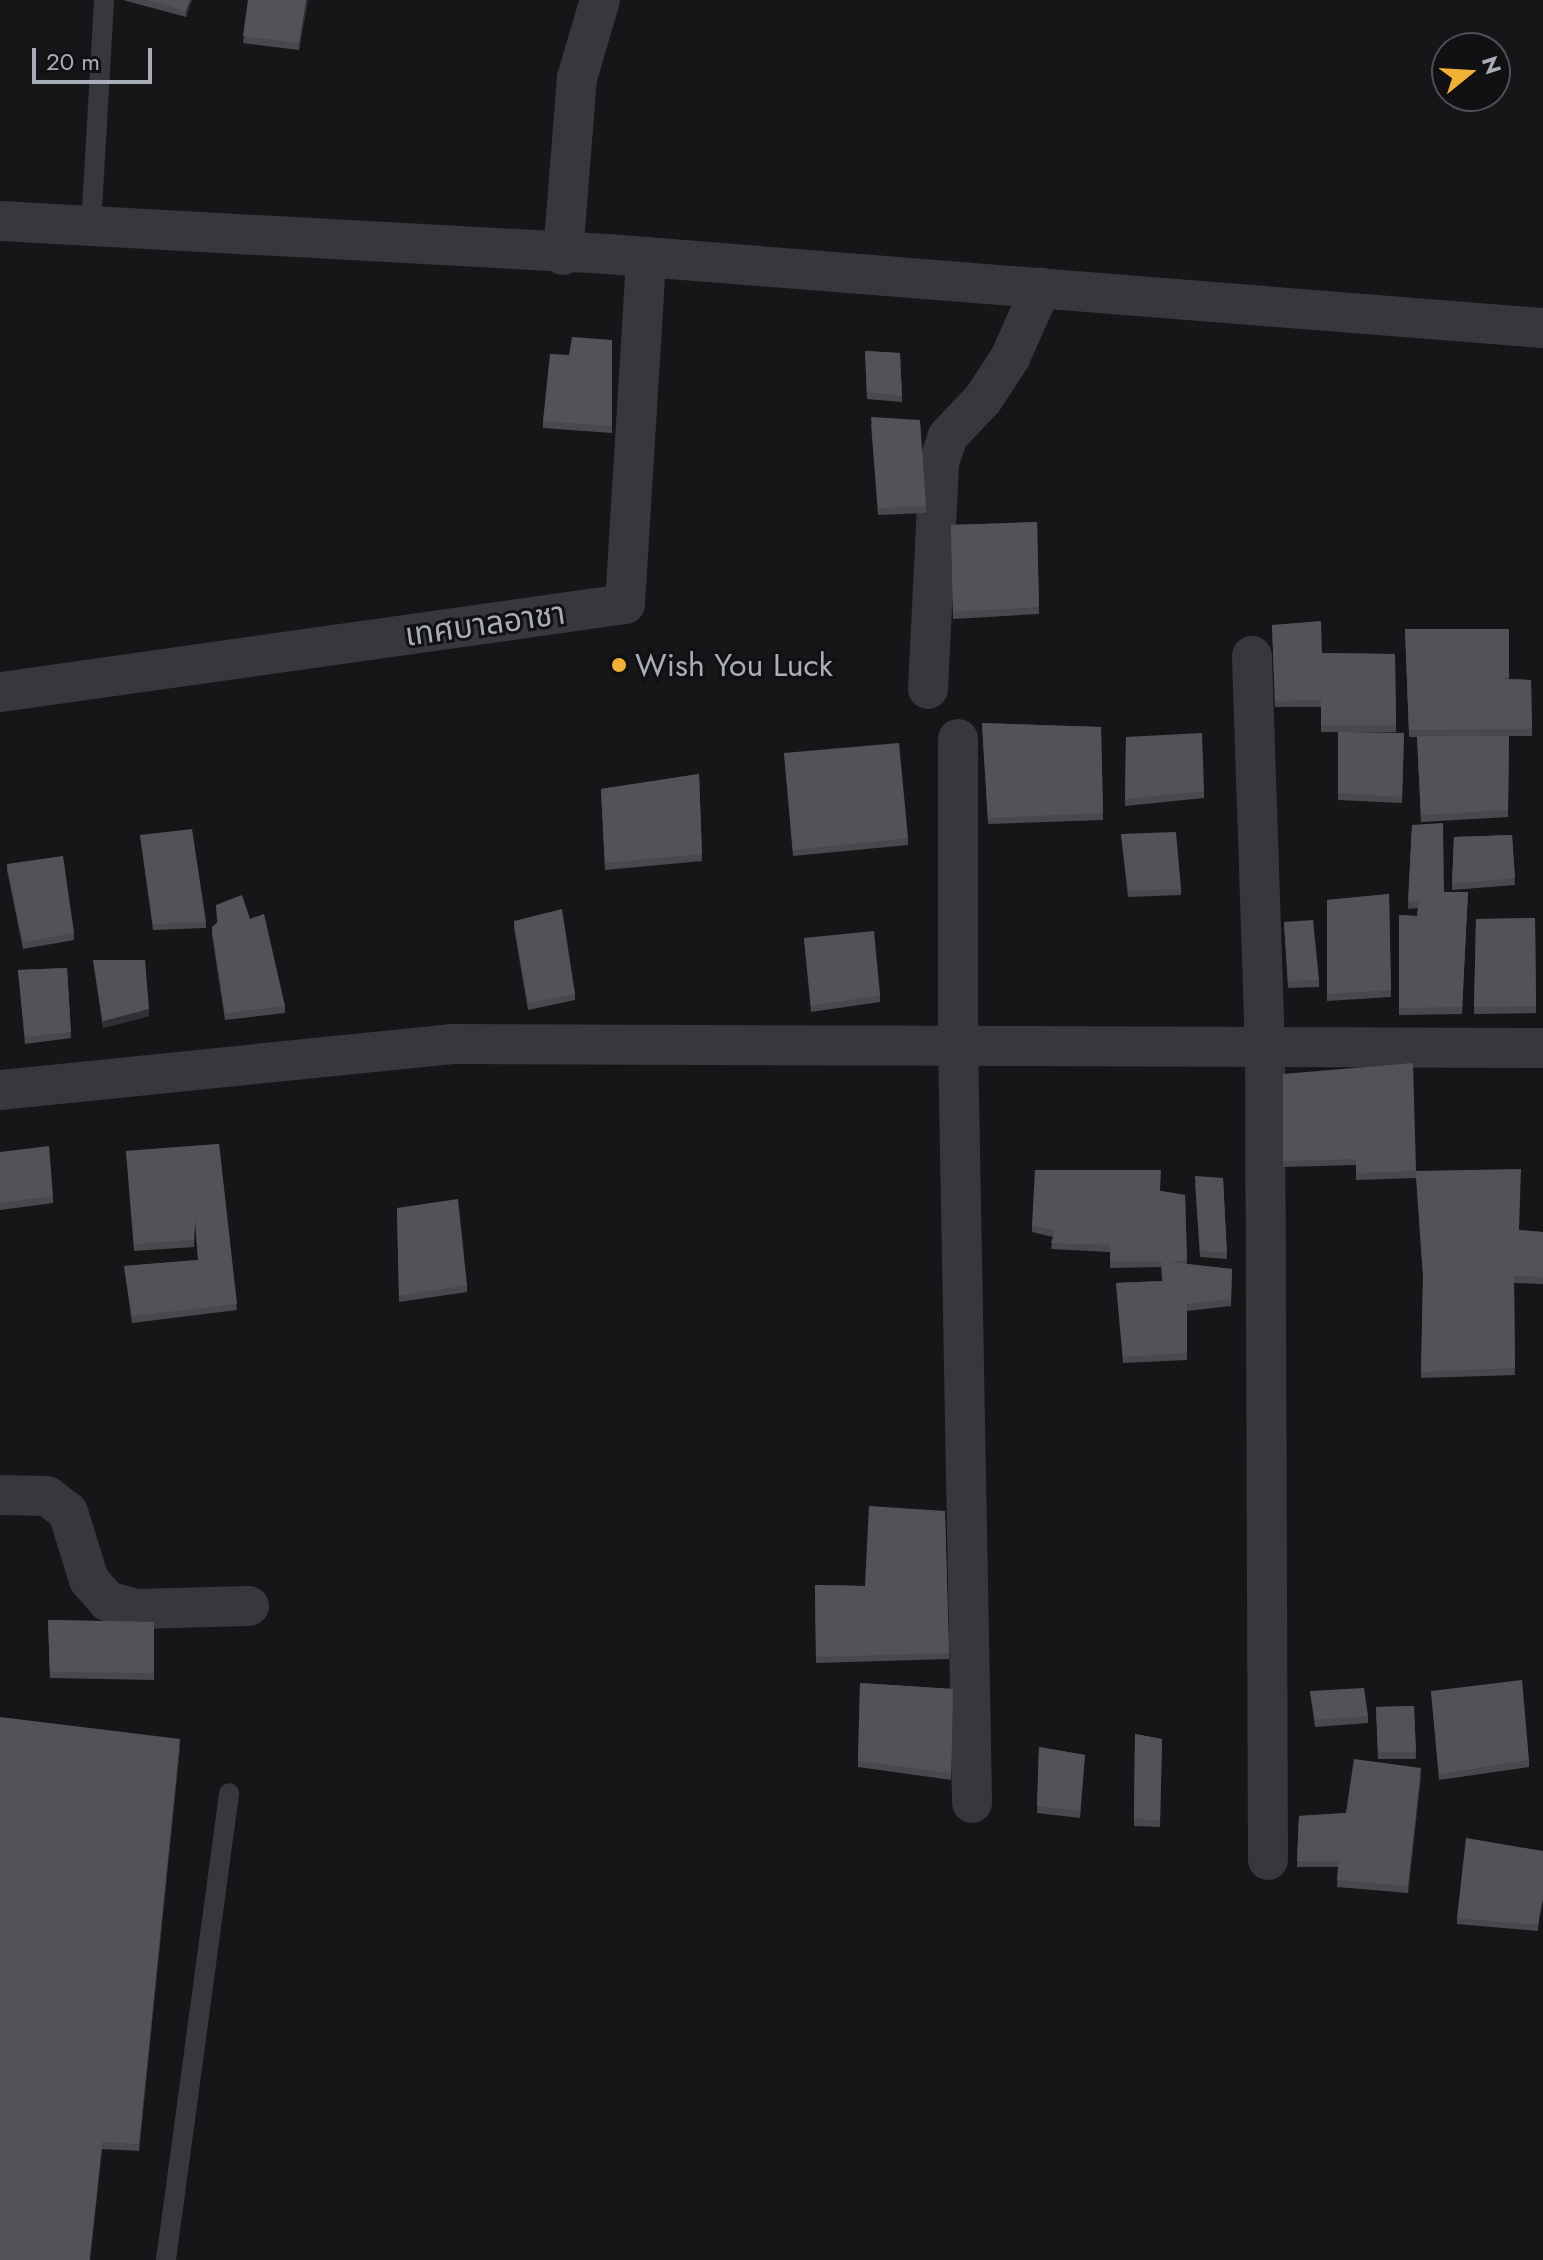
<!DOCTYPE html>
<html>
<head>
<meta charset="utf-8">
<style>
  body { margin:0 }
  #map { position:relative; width:1543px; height:2260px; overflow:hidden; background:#161618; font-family:Jost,"Noto Sans Thai",sans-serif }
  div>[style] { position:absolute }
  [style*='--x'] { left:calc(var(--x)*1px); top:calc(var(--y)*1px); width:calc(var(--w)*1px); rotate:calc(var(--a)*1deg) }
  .lane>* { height:20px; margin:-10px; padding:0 10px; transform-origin:10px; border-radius:10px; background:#37383d }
  .street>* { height:40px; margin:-20px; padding:0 20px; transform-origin:20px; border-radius:20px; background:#37383d }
  .wall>* { inset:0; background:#47494d }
  .shaded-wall>* { inset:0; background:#2f3033 }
  .building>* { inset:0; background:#525359 }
  .dots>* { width:22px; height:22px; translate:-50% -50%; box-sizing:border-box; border:4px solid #111113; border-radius:50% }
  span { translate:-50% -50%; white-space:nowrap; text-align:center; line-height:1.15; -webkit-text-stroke:6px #111113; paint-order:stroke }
  .street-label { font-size:32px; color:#a8adb8 }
  .poi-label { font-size:32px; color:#a8adb8 }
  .left { translate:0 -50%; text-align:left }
  .north { position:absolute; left:1431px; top:32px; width:80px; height:80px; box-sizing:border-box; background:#111113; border:2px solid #4d4f55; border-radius:50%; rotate:72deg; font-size:22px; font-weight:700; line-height:32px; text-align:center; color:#a8adb8 }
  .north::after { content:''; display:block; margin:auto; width:28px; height:36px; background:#f2b134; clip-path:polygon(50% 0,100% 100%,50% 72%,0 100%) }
  .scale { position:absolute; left:32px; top:48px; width:120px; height:36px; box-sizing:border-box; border:4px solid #a8adb8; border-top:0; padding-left:10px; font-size:24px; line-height:28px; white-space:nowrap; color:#a8adb8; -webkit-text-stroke:6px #111113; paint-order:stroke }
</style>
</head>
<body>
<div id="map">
  <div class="lane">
    <div style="--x:91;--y:227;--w:227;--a:-86.7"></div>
    <div style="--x:166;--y:2260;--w:471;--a:-82.3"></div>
  </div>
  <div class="street">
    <div style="--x:0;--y:221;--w:609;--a:3.11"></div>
    <div style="--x:608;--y:254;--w:938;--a:4.53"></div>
    <div style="--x:563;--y:255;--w:178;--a:-85.5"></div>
    <div style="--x:577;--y:78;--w:81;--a:-73.6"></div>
    <div style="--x:1252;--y:656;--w:389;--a:88.1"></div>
    <div style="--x:1265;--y:1045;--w:815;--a:89.79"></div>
    <div style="--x:928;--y:689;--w:226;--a:-87.2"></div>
    <div style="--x:939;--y:463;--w:28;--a:-72"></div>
    <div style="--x:948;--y:436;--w:51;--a:-46.6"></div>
    <div style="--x:983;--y:399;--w:49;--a:-56.6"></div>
    <div style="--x:1010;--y:358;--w:77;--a:-66.1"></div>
    <div style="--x:1;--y:692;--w:630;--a:-8.03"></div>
    <div style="--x:625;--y:604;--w:348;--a:-86.5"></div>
    <div style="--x:958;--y:739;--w:304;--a:90"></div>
    <div style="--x:958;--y:1043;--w:760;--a:88.94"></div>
    <div style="--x:0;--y:1090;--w:452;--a:-5.8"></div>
    <div style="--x:450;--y:1044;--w:1093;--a:0.21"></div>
    <div style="--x:0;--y:1495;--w:47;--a:1.2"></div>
    <div style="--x:47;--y:1496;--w:26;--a:37"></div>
    <div style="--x:68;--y:1512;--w:71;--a:72.8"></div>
    <div style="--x:89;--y:1580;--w:28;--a:49"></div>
    <div style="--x:107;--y:1601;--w:31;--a:15"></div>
    <div style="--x:137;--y:1609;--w:112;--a:-1.5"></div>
  </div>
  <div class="wall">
    <div style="clip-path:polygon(123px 0,192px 0,186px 17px)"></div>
    <div style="clip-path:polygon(248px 0,308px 0,299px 50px,243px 43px)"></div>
    <div style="clip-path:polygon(612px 340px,612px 433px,543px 428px,543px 421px,569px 355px)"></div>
    <div style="clip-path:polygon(865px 351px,900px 353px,902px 402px,867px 399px)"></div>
    <div style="clip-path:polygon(871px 424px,926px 506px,926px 513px,878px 515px)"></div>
    <div style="clip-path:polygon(1037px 522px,1039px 614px,953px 619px,951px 525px)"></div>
    <div style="clip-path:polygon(1272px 625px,1322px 653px,1395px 654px,1396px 732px,1321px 732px,1321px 707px,1275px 707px)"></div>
    <div style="clip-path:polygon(1405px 629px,1509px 629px,1509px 679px,1531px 680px,1532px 736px,1509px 736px,1508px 817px,1421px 822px,1417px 737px,1409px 737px)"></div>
    <div style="clip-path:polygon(982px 723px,1101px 727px,1103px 820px,988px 824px)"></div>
    <div style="clip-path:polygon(1338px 732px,1404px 733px,1402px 803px,1338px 800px)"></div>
    <div style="clip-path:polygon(1126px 737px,1204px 791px,1204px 798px,1125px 806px)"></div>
    <div style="clip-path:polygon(784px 753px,908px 838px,908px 845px,793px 856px)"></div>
    <div style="clip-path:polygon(699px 774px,702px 861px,605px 870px,601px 789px)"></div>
    <div style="clip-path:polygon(1412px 825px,1444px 892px,1468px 892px,1462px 1014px,1399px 1015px,1399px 915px,1417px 916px,1418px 908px,1408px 909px)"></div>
    <div style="clip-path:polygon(1121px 834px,1181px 889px,1181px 895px,1128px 897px)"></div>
    <div style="clip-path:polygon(140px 835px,206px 922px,206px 928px,153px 930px)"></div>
    <div style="clip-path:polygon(1512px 835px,1515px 885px,1452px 890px,1454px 837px)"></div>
    <div style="clip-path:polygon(7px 864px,74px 933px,74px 940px,23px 949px,7px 870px)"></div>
    <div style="clip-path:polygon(1389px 894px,1391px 997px,1327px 1001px,1327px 900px)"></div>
    <div style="clip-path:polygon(216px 905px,250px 919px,285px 1006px,285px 1013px,225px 1020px,212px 934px,212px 927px,217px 923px)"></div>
    <div style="clip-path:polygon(1535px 918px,1536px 1013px,1474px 1014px,1476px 919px)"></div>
    <div style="clip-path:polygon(514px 921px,575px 994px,575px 1000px,528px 1010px,514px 928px)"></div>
    <div style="clip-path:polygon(1284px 922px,1319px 980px,1319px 987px,1288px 988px)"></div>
    <div style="clip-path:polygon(804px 938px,880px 995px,880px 1002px,811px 1012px)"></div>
    <div style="clip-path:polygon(93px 960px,149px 1016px,103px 1028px)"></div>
    <div style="clip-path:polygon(67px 968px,71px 1038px,25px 1044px,18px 970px)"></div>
    <div style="clip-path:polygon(1283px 1074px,1416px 1171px,1519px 1230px,1543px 1232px,1543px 1284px,1514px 1283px,1515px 1375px,1421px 1378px,1423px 1278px,1416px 1178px,1356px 1180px,1356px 1165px,1283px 1167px)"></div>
    <div style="clip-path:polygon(219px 1144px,237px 1310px,132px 1323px,124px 1266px,198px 1260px,195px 1223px,194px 1247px,134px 1251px,126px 1151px)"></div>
    <div style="clip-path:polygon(0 1152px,53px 1196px,53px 1203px,0 1210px)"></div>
    <div style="clip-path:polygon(1223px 1178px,1227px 1259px,1200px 1257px,1195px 1183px)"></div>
    <div style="clip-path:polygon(1161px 1191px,1185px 1195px,1187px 1264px,1232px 1269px,1231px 1306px,1187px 1311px,1187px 1360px,1123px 1363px,1116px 1283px,1162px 1281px,1161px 1267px,1110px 1268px,1110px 1252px,1051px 1249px,1053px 1237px,1032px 1232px,1032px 1225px)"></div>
    <div style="clip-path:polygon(397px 1208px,467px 1285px,467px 1292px,399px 1302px)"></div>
    <div style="clip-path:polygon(945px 1511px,949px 1659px,816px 1663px,815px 1585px,865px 1586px)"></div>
    <div style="clip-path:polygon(48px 1620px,154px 1622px,154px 1680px,50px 1678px)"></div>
    <div style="clip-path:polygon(860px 1683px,953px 1689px,951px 1780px,858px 1767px)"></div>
    <div style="clip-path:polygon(1310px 1691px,1368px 1716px,1368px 1723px,1315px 1727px)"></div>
    <div style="clip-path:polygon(1431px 1691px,1529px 1760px,1529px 1767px,1439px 1780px)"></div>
    <div style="clip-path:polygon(1414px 1706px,1416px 1759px,1378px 1759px,1376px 1707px)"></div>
    <div style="clip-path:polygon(1135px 1734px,1162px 1739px,1160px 1827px,1134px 1826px)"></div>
    <div style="clip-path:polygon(180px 1746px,139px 2151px,102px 2149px,90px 2260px,0 2260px)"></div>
    <div style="clip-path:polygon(1039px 1747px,1085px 1755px,1080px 1818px,1037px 1813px)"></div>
    <div style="clip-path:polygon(1421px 1775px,1408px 1893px,1337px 1887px,1338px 1867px,1297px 1867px,1299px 1816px,1346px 1813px)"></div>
    <div style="clip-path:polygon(1543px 1851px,1538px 1931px,1457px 1924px,1457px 1918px)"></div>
  </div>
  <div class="shaded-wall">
    <div style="clip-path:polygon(190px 0,192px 0,186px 17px,186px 11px)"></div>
    <div style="clip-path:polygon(306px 0,308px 0,299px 50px,299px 43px)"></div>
    <div style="clip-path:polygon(149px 1009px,149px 1016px,103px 1028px,103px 1021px)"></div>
    <div style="clip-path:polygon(180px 1739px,180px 1746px,139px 2151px,139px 2144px)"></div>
    <div style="clip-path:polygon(1421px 1768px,1421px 1775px,1408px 1893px,1408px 1886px)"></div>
  </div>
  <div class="building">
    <div style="clip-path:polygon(147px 0,190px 0,186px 11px)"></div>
    <div style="clip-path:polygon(248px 0,306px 0,299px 43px,243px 36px)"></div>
    <div style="clip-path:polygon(572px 337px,612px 340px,612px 426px,543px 421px,550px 354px,569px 355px)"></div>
    <div style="clip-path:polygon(865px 351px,900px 353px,902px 396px,867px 392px)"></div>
    <div style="clip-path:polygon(871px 417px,920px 420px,926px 506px,878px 508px)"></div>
    <div style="clip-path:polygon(1037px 522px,1039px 607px,953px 612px,951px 525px)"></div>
    <div style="clip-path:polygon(1321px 621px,1322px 653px,1395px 654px,1396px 725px,1321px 725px,1321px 700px,1275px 701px,1272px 625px)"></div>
    <div style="clip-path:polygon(1405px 629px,1509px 629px,1509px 677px,1501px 679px,1531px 680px,1532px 729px,1409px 730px)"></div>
    <div style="clip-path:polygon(982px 723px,1101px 727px,1103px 813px,988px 818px)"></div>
    <div style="clip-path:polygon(1338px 732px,1404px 733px,1402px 797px,1338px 793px)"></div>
    <div style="clip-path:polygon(1202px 733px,1204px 791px,1125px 799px,1126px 737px)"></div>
    <div style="clip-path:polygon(1417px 736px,1509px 736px,1508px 810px,1421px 815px)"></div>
    <div style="clip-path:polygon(899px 743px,908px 838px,793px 850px,784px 753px)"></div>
    <div style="clip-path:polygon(699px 774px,702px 854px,605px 863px,601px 789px)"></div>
    <div style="clip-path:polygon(1443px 823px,1444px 892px,1468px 892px,1462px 1007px,1399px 1008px,1399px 915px,1417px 916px,1419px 901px,1408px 902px,1412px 825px)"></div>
    <div style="clip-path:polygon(192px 829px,206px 922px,153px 924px,140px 835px)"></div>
    <div style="clip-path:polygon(1176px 832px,1181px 889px,1128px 891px,1121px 834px)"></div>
    <div style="clip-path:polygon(1512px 835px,1515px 878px,1452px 884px,1454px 837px)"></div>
    <div style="clip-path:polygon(63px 856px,74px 933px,23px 942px,7px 864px)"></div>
    <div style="clip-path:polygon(1389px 894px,1391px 990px,1327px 994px,1327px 900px)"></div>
    <div style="clip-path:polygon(242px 895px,250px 919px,264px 914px,285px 1006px,225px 1013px,212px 927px,218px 922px,216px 905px)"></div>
    <div style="clip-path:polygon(562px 909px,575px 994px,528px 1003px,514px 921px)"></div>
    <div style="clip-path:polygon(1535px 918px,1536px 1006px,1474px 1007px,1476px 919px)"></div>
    <div style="clip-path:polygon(1313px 920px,1319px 980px,1288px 981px,1284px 922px)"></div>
    <div style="clip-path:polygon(874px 931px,880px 995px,811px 1006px,804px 938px)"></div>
    <div style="clip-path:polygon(93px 960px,145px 960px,149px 1009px,103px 1021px)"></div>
    <div style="clip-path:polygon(67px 968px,71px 1032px,25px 1037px,18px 970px)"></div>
    <div style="clip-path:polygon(1413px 1063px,1416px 1171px,1356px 1173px,1356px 1159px,1283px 1161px,1283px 1074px)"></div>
    <div style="clip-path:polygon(219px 1144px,237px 1304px,132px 1316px,124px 1266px,198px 1260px,195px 1216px,194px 1240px,134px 1244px,126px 1151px)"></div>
    <div style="clip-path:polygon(49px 1146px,53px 1196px,0 1203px,0 1152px)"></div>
    <div style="clip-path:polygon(1521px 1169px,1519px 1230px,1543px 1232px,1543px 1277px,1514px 1276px,1515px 1368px,1421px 1372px,1423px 1274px,1416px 1171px)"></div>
    <div style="clip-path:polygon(1035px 1170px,1161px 1170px,1160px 1191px,1185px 1195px,1187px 1260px,1169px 1262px,1232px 1269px,1231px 1299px,1187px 1304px,1187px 1353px,1123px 1357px,1116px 1283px,1163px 1281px,1161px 1261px,1110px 1261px,1110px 1245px,1051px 1243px,1055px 1231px,1032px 1225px)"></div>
    <div style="clip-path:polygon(1195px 1176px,1223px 1178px,1227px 1253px,1200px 1251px)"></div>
    <div style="clip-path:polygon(458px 1199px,467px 1285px,399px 1296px,397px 1208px)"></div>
    <div style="clip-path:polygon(869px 1506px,945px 1511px,949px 1653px,816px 1657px,815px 1585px,865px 1586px)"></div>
    <div style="clip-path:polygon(48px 1620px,154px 1622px,154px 1673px,50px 1672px)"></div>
    <div style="clip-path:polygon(1522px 1680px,1529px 1760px,1439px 1774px,1431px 1691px)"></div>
    <div style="clip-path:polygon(860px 1683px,953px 1689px,951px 1773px,858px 1761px)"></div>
    <div style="clip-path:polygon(1364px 1688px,1368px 1716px,1315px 1720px,1310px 1691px)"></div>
    <div style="clip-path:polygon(1414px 1706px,1416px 1752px,1378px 1752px,1376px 1707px)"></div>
    <div style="clip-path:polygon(0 1717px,180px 1739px,139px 2144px,102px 2142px,89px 2260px,0 2260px)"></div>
    <div style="clip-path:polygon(1135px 1734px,1162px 1739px,1160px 1820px,1134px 1819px)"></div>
    <div style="clip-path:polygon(1039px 1747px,1085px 1755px,1080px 1811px,1037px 1806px)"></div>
    <div style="clip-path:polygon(1354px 1759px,1421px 1768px,1408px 1886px,1337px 1880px,1339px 1861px,1297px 1861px,1299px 1816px,1346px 1813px)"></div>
    <div style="clip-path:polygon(1466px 1838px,1543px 1851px,1543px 1899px,1538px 1925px,1457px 1918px)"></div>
  </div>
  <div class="dots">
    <div style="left:619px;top:665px;background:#f2b134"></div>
  </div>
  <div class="street-label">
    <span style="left:485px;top:624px;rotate:-8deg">เทศบาลอาชา</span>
  </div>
  <div class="poi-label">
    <span class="left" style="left:635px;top:665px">Wish You Luck</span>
  </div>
  <div class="north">N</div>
  <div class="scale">20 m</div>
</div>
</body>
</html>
